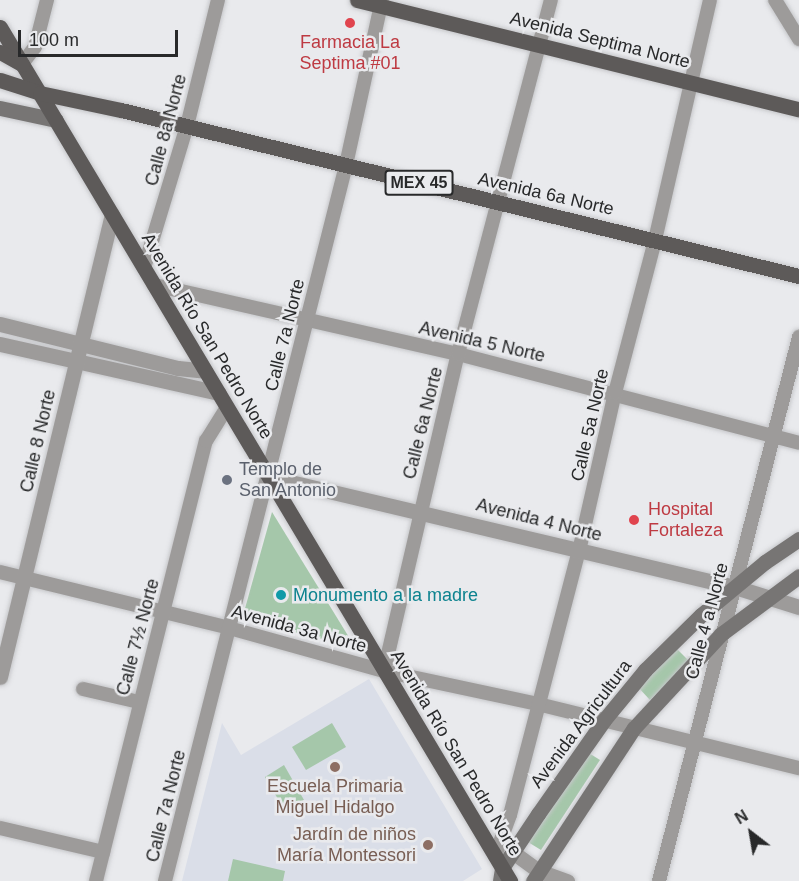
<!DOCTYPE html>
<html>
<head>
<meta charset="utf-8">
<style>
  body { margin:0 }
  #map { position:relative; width:799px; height:881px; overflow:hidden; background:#e9eaed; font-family:Arial,sans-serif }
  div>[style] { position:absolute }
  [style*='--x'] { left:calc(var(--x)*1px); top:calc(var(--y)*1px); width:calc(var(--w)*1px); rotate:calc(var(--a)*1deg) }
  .built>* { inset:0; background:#dadee8 }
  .green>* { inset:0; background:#a5c7aa }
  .roads { filter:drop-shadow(0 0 2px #c6c7ca) drop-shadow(0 0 2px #c6c7ca) }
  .minor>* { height:14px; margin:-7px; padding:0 7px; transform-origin:7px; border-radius:7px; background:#9d9b9a }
  .tertiary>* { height:15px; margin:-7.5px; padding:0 7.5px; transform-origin:7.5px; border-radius:7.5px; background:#9d9b9a }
  .secondary>* { height:15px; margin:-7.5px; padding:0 7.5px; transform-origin:7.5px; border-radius:7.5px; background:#777574 }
  .primary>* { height:15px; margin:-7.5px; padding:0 7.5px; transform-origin:7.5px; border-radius:7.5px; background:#5d5a59 }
  .dots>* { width:16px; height:16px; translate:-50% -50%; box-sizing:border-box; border:3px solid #e9eaed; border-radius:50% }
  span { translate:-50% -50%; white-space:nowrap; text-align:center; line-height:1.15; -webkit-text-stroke:5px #e9eaed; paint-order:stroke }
  .shield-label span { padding:2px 4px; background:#e9eaed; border:2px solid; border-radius:4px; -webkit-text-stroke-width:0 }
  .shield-label { font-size:16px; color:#28292a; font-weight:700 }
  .street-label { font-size:18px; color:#28292a }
  .health-label { font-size:18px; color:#be3a42 }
  .left { translate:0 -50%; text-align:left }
  .worship-label { font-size:18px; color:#5b616d }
  .culture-label { font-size:18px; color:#0d838f }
  .education-label { font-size:18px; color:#785e54 }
  .right { translate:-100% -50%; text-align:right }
  .north { position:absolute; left:721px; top:803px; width:60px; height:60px; -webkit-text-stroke:4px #e9eaed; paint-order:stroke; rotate:329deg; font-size:16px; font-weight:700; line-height:24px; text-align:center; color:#28292a }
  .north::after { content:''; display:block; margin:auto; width:21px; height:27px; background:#28292a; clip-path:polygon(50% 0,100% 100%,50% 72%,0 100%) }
  .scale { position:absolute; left:18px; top:30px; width:160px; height:27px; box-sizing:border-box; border:3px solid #28292a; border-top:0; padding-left:8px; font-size:18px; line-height:21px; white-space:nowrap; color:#28292a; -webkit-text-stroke:4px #e9eaed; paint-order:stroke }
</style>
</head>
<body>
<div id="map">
  <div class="built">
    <div style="clip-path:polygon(369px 679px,482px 869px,463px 881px,182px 881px,222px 723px,241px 755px)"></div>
  </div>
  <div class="green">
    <div style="clip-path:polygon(272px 512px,355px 647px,242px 619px)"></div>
    <div style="clip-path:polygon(672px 644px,689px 661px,650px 700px,637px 686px)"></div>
    <div style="clip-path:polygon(332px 723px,346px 747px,306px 770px,292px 747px)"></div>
    <div style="clip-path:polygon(584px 750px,600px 760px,541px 850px,528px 842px)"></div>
    <div style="clip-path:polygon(284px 765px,304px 800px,285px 811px,265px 777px)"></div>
    <div style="clip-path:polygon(233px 859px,285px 871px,283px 881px,228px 881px)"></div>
  </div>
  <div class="roads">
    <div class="minor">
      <div style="--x:775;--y:0;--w:46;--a:58.4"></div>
      <div style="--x:22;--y:64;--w:21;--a:-53"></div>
      <div style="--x:35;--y:47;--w:49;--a:-75.7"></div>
      <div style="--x:144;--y:268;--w:148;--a:-73.2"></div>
      <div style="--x:187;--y:126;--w:130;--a:-76.2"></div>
      <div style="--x:154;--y:285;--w:312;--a:12.8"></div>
      <div style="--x:458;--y:354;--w:352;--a:14.6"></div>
      <div style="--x:0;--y:572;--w:236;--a:13.7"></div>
      <div style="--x:229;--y:628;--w:161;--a:15.5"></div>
      <div style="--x:384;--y:671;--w:157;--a:12.1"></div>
      <div style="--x:538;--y:704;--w:269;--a:13.8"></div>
      <div style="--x:384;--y:671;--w:326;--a:-76.9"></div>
      <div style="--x:458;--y:354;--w:366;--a:-75.3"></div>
      <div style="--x:83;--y:689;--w:57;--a:13.1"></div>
      <div style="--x:0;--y:828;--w:106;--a:13.1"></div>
      <div style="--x:495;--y:856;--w:44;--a:-69.9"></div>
      <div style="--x:510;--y:815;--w:273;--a:-75.4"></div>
      <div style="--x:579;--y:551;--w:162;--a:-77.2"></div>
      <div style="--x:615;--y:393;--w:158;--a:-75.3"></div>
      <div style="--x:655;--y:240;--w:246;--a:-77.1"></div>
      <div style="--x:96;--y:881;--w:454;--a:-76"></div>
      <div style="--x:206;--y:441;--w:40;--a:-58"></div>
      <div style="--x:165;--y:881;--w:739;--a:-75.81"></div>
      <div style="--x:346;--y:165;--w:169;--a:-77.7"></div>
      <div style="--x:659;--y:881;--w:562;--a:-75.57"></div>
    </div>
    <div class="tertiary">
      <div style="--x:0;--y:324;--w:183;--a:13.9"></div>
      <div style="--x:178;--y:368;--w:27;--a:6"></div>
      <div style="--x:0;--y:344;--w:224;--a:12.6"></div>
      <div style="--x:269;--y:477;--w:479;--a:13.3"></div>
      <div style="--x:735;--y:587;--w:67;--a:17.4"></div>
      <div style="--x:0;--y:677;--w:476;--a:-76.4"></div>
      <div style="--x:514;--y:853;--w:31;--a:36"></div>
      <div style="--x:539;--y:871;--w:30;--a:20"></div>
    </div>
    <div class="secondary">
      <div style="--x:0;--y:108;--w:57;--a:12.1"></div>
      <div style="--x:500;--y:881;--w:13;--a:-81"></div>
      <div style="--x:502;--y:868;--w:65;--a:-56.3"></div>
      <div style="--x:538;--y:814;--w:115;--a:-54.9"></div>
      <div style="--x:604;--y:720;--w:65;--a:-50.6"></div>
      <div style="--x:645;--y:670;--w:78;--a:-44.5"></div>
      <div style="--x:701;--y:615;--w:83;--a:-39.6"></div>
      <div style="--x:765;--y:562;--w:41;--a:-34.1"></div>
      <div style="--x:533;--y:881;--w:183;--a:-56.6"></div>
      <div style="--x:634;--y:728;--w:128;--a:-47.2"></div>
      <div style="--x:721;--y:634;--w:97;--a:-36.6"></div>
    </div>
    <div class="primary">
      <div style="--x:357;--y:0;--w:455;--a:13.9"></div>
      <div style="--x:0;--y:27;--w:995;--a:59.15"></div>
      <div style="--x:0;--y:52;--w:25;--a:29"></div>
      <div style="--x:0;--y:80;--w:42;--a:18"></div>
      <div style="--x:40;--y:93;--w:83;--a:11.9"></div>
      <div style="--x:121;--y:110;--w:698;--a:13.76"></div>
    </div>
  </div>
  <div class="dots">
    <div style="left:350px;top:23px;background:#e0444e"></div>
    <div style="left:227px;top:480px;background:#6b7280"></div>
    <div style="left:634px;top:520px;background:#e0444e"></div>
    <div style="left:281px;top:595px;background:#0f9aa8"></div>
    <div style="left:335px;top:767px;background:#8d6e63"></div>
    <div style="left:428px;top:845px;background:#8d6e63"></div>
  </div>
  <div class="shield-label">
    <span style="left:419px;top:183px">MEX 45</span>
  </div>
  <div class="street-label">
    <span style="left:600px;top:40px;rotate:14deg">Avenida Septima Norte</span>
    <span style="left:166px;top:130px;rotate:-75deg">Calle 8a Norte</span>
    <span style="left:546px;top:194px;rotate:13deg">Avenida 6a Norte</span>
    <span style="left:285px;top:335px;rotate:-76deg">Calle 7a Norte</span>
    <span style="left:207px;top:336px;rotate:59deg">Avenida Río San Pedro Norte</span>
    <span style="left:482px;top:342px;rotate:13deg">Avenida 5 Norte</span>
    <span style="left:423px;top:423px;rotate:-76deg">Calle 6a Norte</span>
    <span style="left:590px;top:425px;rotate:-77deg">Calle 5a Norte</span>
    <span style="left:38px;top:441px;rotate:-77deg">Calle 8 Norte</span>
    <span style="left:539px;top:520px;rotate:14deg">Avenida 4 Norte</span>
    <span style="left:707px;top:621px;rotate:-75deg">Calle 4 a Norte</span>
    <span style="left:299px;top:629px;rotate:15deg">Avenida 3a Norte</span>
    <span style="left:138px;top:637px;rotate:-75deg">Calle 7½ Norte</span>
    <span style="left:581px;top:724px;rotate:-53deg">Avenida Agricultura</span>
    <span style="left:456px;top:753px;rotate:59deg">Avenida Río San Pedro Norte</span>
    <span style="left:166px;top:806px;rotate:-76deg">Calle 7a Norte</span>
  </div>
  <div class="health-label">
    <span style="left:350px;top:53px">Farmacia La<br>Septima #01</span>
    <span class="left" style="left:648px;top:520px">Hospital<br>Fortaleza</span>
  </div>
  <div class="worship-label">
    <span class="left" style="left:239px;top:480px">Templo de<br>San Antonio</span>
  </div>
  <div class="culture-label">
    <span class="left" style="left:293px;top:595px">Monumento a la madre</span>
  </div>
  <div class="education-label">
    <span style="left:335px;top:797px">Escuela Primaria<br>Miguel Hidalgo</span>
    <span class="right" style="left:416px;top:845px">Jardín de niños<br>María Montessori</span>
  </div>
  <div class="north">N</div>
  <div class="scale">100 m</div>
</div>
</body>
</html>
